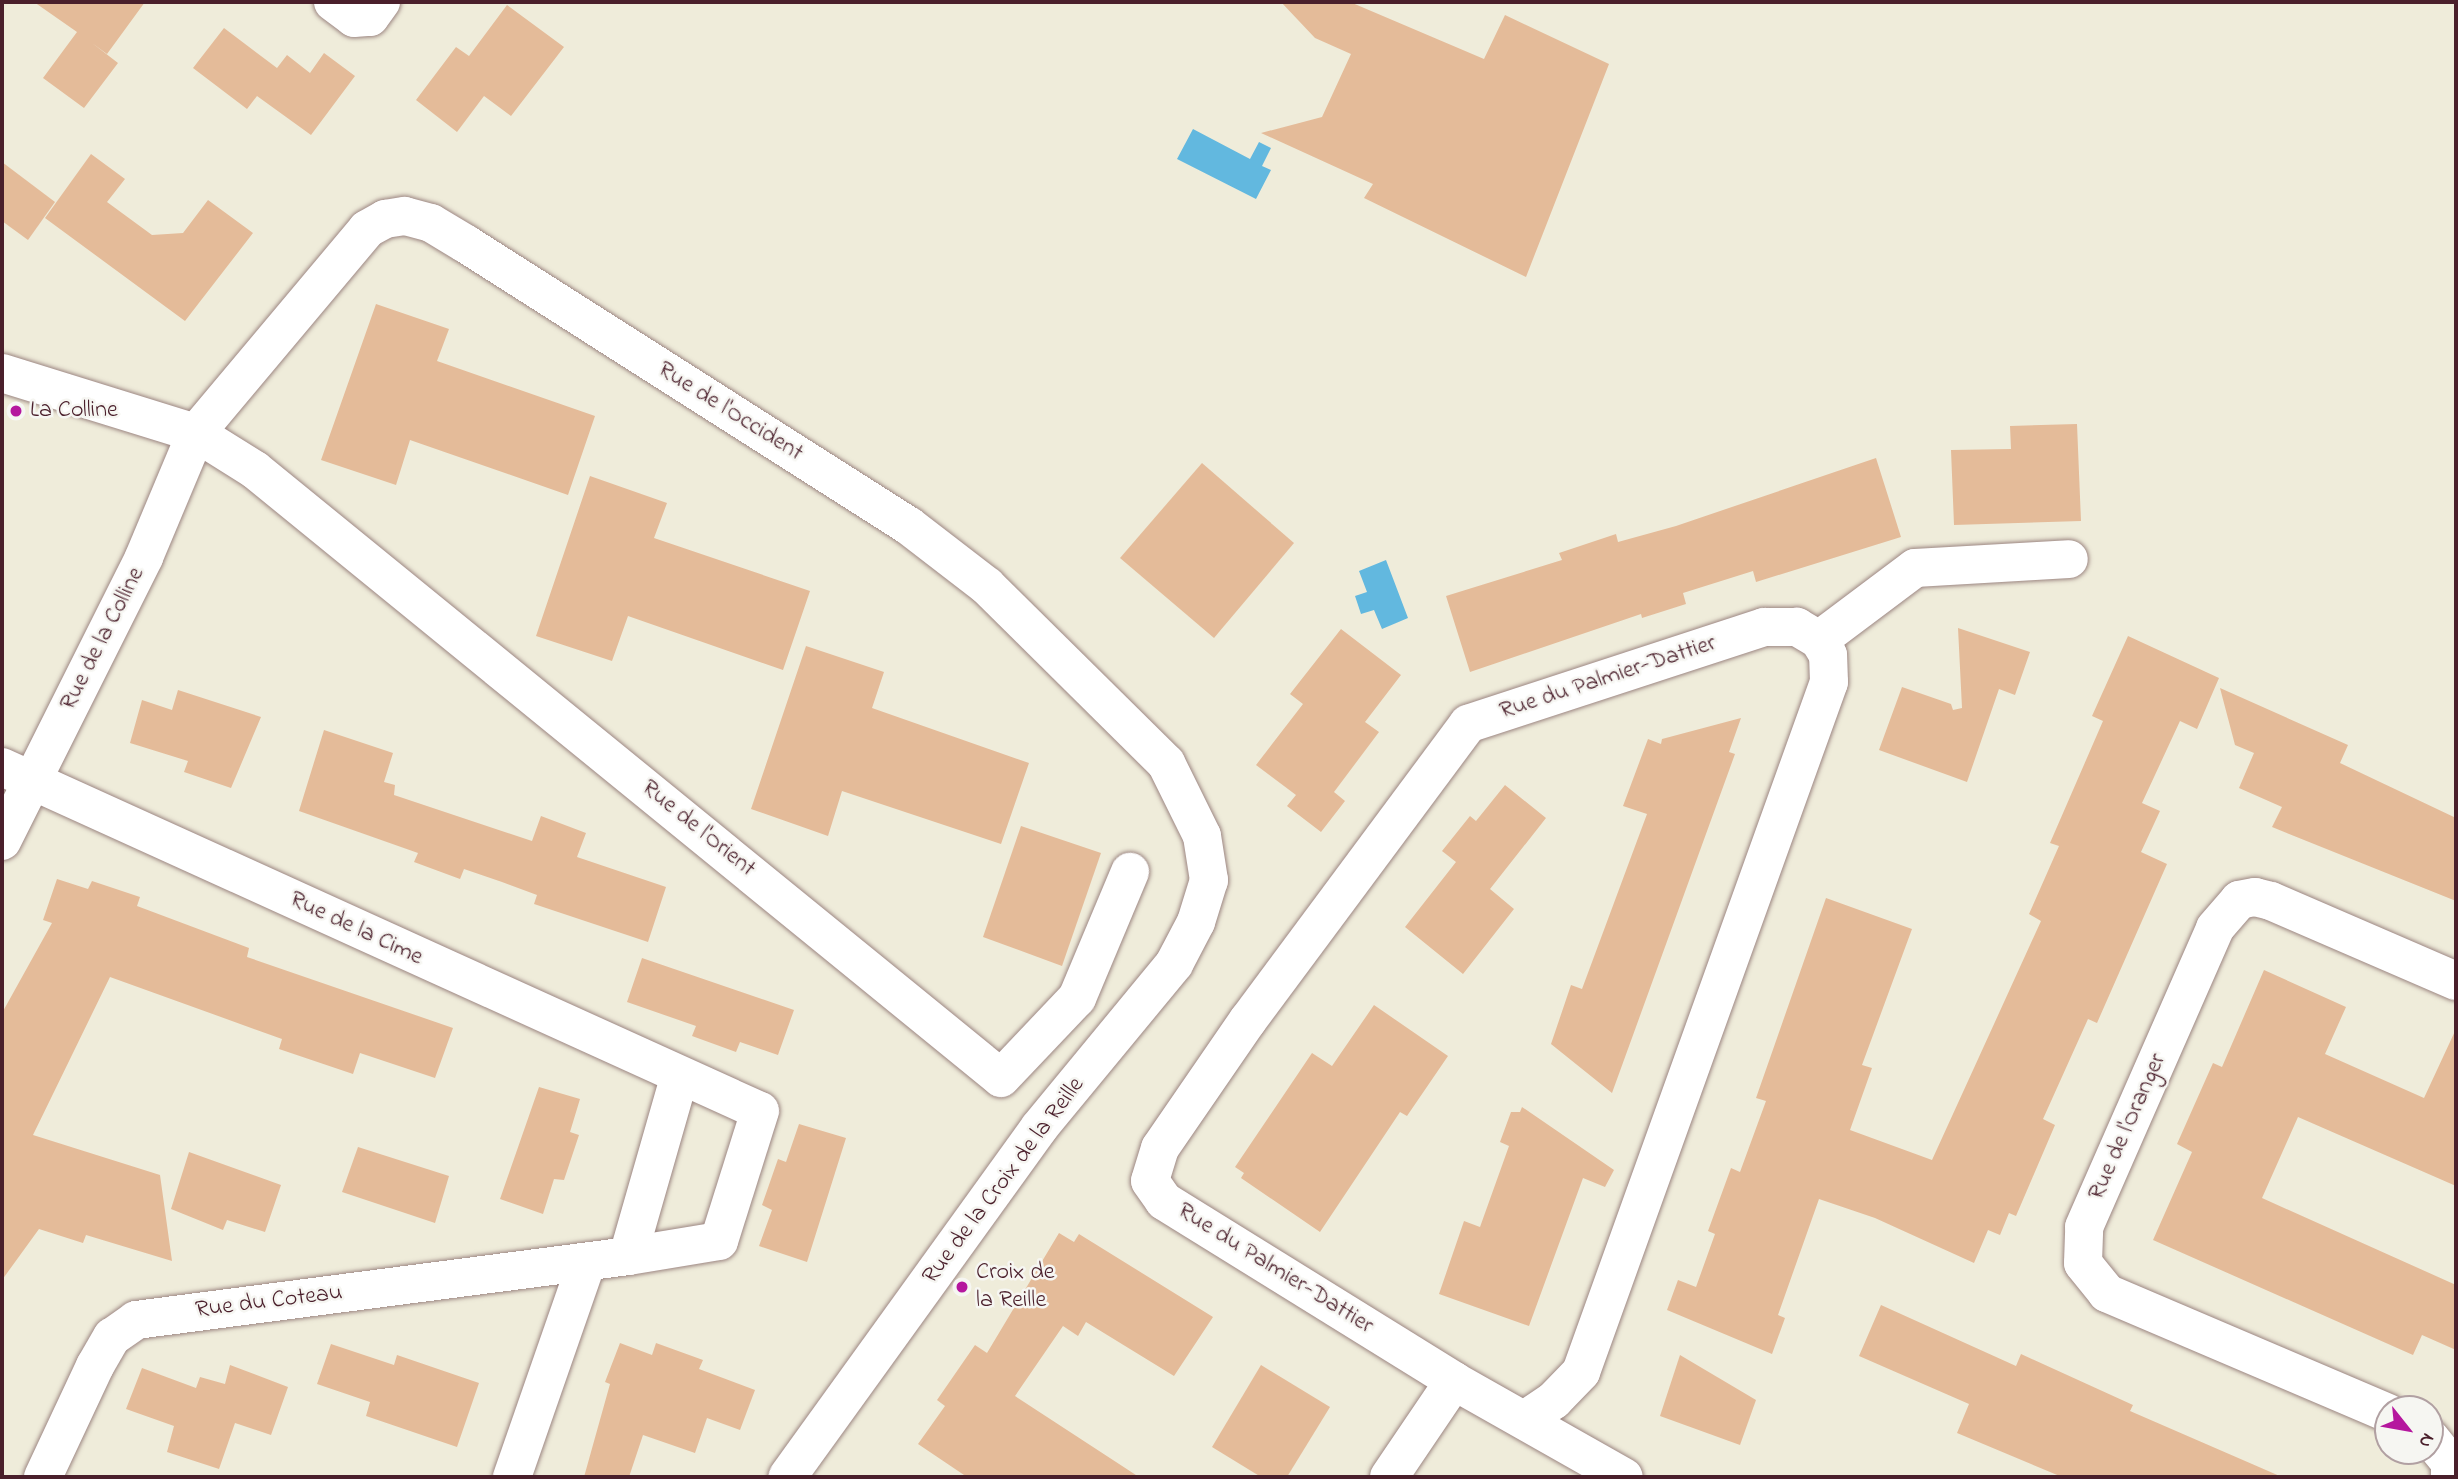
<!DOCTYPE html>
<html>
<head>
<meta charset="utf-8">
<style>
  body { margin:0 }
  #map { position:relative; width:2458px; height:1479px; overflow:hidden; background:#efecda; font-family:"Indie Flower",sans-serif }
  div>[style] { position:absolute }
  [style*='--x'] { left:calc(var(--x)*1px); top:calc(var(--y)*1px); width:calc(var(--w)*1px); rotate:calc(var(--a)*1deg) }
  .water>* { inset:0; background:#62b8df }
  .building>* { inset:0; background:#e4bb99 }
  .roads { filter:drop-shadow(0 0 2px #9c8682) drop-shadow(0 0 2px #9c8682) }
  .minor>* { height:38px; margin:-19px; padding:0 19px; transform-origin:19px; border-radius:19px; background:#fff }
  .dots>* { width:19px; height:19px; translate:-50% -50%; box-sizing:border-box; border:4px solid #f6f6f2; border-radius:50% }
  span { translate:-50% -50%; white-space:nowrap; text-align:center; line-height:1.15; -webkit-text-stroke:5px #f6f6f2; paint-order:stroke }
  .poi-label { font-size:24px; color:#4a1f2b }
  .left { translate:0 -50%; text-align:left }
  .street-label { font-size:24px; color:#4a1f2b }
  .frame { position:absolute; inset:0; border:4px solid #4a1f2b; pointer-events:none }
  .north { position:absolute; left:2374px; top:1395px; width:70px; height:70px; box-sizing:border-box; background:#f6f6f2; border:2px solid #b1a0a2; border-radius:50%; rotate:121deg; font-size:19px; font-weight:700; line-height:28px; text-align:center; color:#4a1f2b }
  .north::after { content:''; display:block; margin:auto; width:24px; height:32px; background:#b5179e; clip-path:polygon(50% 0,100% 100%,50% 72%,0 100%) }
</style>
</head>
<body>
<div id="map">
  <div class="water">
    <div style="clip-path:polygon(1193px 129px,1250px 159px,1259px 142px,1271px 148px,1262px 166px,1271px 170px,1256px 199px,1177px 159px)"></div>
    <div style="clip-path:polygon(1386px 560px,1408px 618px,1382px 629px,1374px 610px,1361px 614px,1355px 596px,1367px 592px,1359px 571px)"></div>
  </div>
  <div class="building">
    <div style="clip-path:polygon(34px 2px,145px 2px,107px 54px,92px 43px,118px 63px,84px 108px,43px 78px,77px 32px)"></div>
    <div style="clip-path:polygon(1281px 2px,1350px 2px,1484px 59px,1505px 15px,1609px 64px,1526px 277px,1364px 198px,1373px 184px,1261px 133px,1322px 117px,1351px 54px,1315px 38px)"></div>
    <div style="clip-path:polygon(507px 5px,564px 47px,511px 116px,484px 96px,457px 132px,416px 100px,456px 47px,469px 56px)"></div>
    <div style="clip-path:polygon(224px 28px,277px 68px,287px 55px,310px 73px,324px 53px,355px 76px,311px 135px,257px 96px,247px 109px,193px 68px)"></div>
    <div style="clip-path:polygon(91px 154px,125px 179px,107px 202px,152px 235px,183px 233px,208px 200px,253px 233px,185px 321px,45px 218px)"></div>
    <div style="clip-path:polygon(2px 162px,55px 202px,28px 240px,2px 221px)"></div>
    <div style="clip-path:polygon(376px 304px,449px 329px,437px 361px,595px 416px,568px 495px,410px 440px,396px 485px,321px 460px)"></div>
    <div style="clip-path:polygon(2077px 424px,2081px 521px,1954px 525px,1951px 450px,2011px 449px,2010px 426px)"></div>
    <div style="clip-path:polygon(1876px 458px,1901px 537px,1756px 582px,1753px 571px,1683px 593px,1686px 604px,1642px 618px,1641px 614px,1470px 672px,1446px 596px,1562px 560px,1559px 553px,1616px 534px,1618px 542px,1676px 526px)"></div>
    <div style="clip-path:polygon(1202px 463px,1294px 543px,1214px 638px,1120px 558px)"></div>
    <div style="clip-path:polygon(590px 476px,667px 503px,654px 538px,810px 591px,783px 670px,628px 616px,612px 661px,536px 636px)"></div>
    <div style="clip-path:polygon(1958px 628px,2030px 652px,2015px 695px,1999px 689px,1967px 782px,1879px 750px,1902px 687px,1951px 704px,1953px 710px,1962px 708px)"></div>
    <div style="clip-path:polygon(1341px 629px,1401px 675px,1365px 722px,1379px 732px,1334px 792px,1345px 801px,1321px 832px,1287px 806px,1296px 795px,1256px 765px,1303px 704px,1290px 694px)"></div>
    <div style="clip-path:polygon(2128px 636px,2219px 678px,2197px 729px,2180px 721px,2142px 803px,2160px 811px,2141px 852px,2167px 864px,2097px 1023px,2088px 1019px,2043px 1119px,2055px 1125px,2016px 1216px,2009px 1213px,2000px 1235px,1988px 1230px,1974px 1263px,1875px 1218px,1819px 1199px,1778px 1315px,1785px 1318px,1772px 1354px,1667px 1310px,1678px 1280px,1696px 1287px,1715px 1234px,1708px 1231px,1731px 1168px,1740px 1172px,1766px 1101px,1756px 1098px,1826px 898px,1912px 929px,1862px 1065px,1872px 1068px,1850px 1130px,1932px 1160px,2041px 921px,2029px 914px,2059px 846px,2050px 843px,2103px 721px,2092px 716px)"></div>
    <div style="clip-path:polygon(806px 646px,884px 672px,872px 708px,1029px 763px,1001px 844px,842px 791px,828px 836px,751px 809px)"></div>
    <div style="clip-path:polygon(2220px 688px,2348px 745px,2340px 763px,2456px 818px,2456px 901px,2272px 827px,2282px 807px,2239px 788px,2254px 753px,2235px 745px)"></div>
    <div style="clip-path:polygon(178px 690px,261px 717px,231px 788px,184px 772px,188px 761px,130px 743px,142px 700px,172px 710px)"></div>
    <div style="clip-path:polygon(1741px 718px,1729px 752px,1735px 754px,1612px 1093px,1551px 1044px,1571px 985px,1582px 989px,1647px 814px,1623px 806px,1648px 739px,1661px 744px,1662px 739px)"></div>
    <div style="clip-path:polygon(324px 730px,393px 753px,384px 782px,395px 785px,394px 795px,532px 841px,541px 816px,586px 833px,577px 857px,666px 887px,648px 942px,534px 904px,537px 895px,502px 882px,464px 869px,460px 879px,414px 862px,418px 853px,299px 811px)"></div>
    <div style="clip-path:polygon(1505px 785px,1546px 818px,1490px 889px,1514px 909px,1463px 974px,1405px 927px,1456px 862px,1442px 851px,1470px 816px,1476px 821px)"></div>
    <div style="clip-path:polygon(1021px 826px,1101px 853px,1062px 966px,983px 937px)"></div>
    <div style="clip-path:polygon(57px 879px,88px 889px,92px 881px,140px 897px,137px 906px,249px 948px,247px 957px,453px 1028px,435px 1078px,360px 1053px,353px 1074px,279px 1049px,282px 1039px,110px 977px,33px 1135px,160px 1175px,172px 1261px,86px 1235px,83px 1243px,39px 1229px,2px 1280px,2px 1013px,52px 923px,43px 920px)"></div>
    <div style="clip-path:polygon(642px 958px,794px 1010px,778px 1055px,740px 1042px,736px 1052px,692px 1036px,696px 1026px,627px 1002px)"></div>
    <div style="clip-path:polygon(2264px 970px,2346px 1007px,2325px 1054px,2424px 1098px,2456px 1029px,2456px 1186px,2298px 1117px,2262px 1198px,2456px 1285px,2456px 1350px,2422px 1335px,2413px 1355px,2153px 1240px,2192px 1152px,2177px 1144px,2213px 1063px,2222px 1067px)"></div>
    <div style="clip-path:polygon(1374px 1005px,1448px 1056px,1407px 1116px,1400px 1112px,1320px 1232px,1241px 1178px,1244px 1173px,1235px 1167px,1312px 1053px,1332px 1066px)"></div>
    <div style="clip-path:polygon(539px 1087px,580px 1099px,570px 1132px,579px 1135px,564px 1180px,554px 1179px,543px 1214px,500px 1199px)"></div>
    <div style="clip-path:polygon(1522px 1107px,1614px 1170px,1605px 1187px,1583px 1178px,1529px 1326px,1439px 1294px,1464px 1221px,1480px 1227px,1509px 1146px,1500px 1142px,1511px 1112px,1520px 1112px)"></div>
    <div style="clip-path:polygon(799px 1124px,846px 1138px,807px 1262px,759px 1246px,772px 1210px,762px 1205px,778px 1159px,786px 1162px)"></div>
    <div style="clip-path:polygon(358px 1147px,449px 1176px,435px 1223px,342px 1192px)"></div>
    <div style="clip-path:polygon(189px 1152px,281px 1185px,265px 1232px,227px 1220px,223px 1230px,171px 1209px)"></div>
    <div style="clip-path:polygon(1059px 1233px,1074px 1242px,1079px 1234px,1213px 1317px,1174px 1376px,1086px 1322px,1078px 1336px,1063px 1326px,1015px 1396px,1139px 1477px,967px 1477px,918px 1444px,945px 1406px,937px 1400px,975px 1345px,987px 1353px)"></div>
    <div style="clip-path:polygon(1881px 1305px,2016px 1366px,2021px 1354px,2133px 1405px,2130px 1411px,2282px 1477px,2062px 1477px,1957px 1433px,1969px 1404px,1859px 1356px)"></div>
    <div style="clip-path:polygon(620px 1343px,652px 1355px,656px 1343px,703px 1360px,699px 1369px,755px 1390px,740px 1430px,707px 1418px,695px 1453px,643px 1435px,629px 1477px,584px 1477px,610px 1384px,605px 1382px)"></div>
    <div style="clip-path:polygon(331px 1344px,394px 1365px,397px 1355px,479px 1383px,457px 1447px,366px 1416px,370px 1402px,317px 1384px)"></div>
    <div style="clip-path:polygon(1680px 1355px,1756px 1400px,1740px 1445px,1660px 1416px)"></div>
    <div style="clip-path:polygon(230px 1365px,288px 1387px,271px 1435px,235px 1423px,219px 1469px,167px 1452px,174px 1426px,126px 1409px,142px 1368px,196px 1388px,200px 1377px,225px 1384px)"></div>
    <div style="clip-path:polygon(1261px 1365px,1330px 1407px,1287px 1477px,1261px 1477px,1212px 1447px)"></div>
  </div>
  <div class="roads">
    <div class="minor">
      <div style="--x:333;--y:2;--w:26;--a:37"></div>
      <div style="--x:354;--y:18;--w:16;--a:-4"></div>
      <div style="--x:370;--y:17;--w:19;--a:-54"></div>
      <div style="--x:2;--y:373;--w:203;--a:17.2"></div>
      <div style="--x:196;--y:433;--w:70;--a:32.1"></div>
      <div style="--x:255;--y:470;--w:962;--a:39.18"></div>
      <div style="--x:1001;--y:1078;--w:110;--a:-46.5"></div>
      <div style="--x:1077;--y:998;--w:137;--a:-67.2"></div>
      <div style="--x:1819;--y:640;--w:120;--a:-36.9"></div>
      <div style="--x:1915;--y:568;--w:154;--a:-3.3"></div>
      <div style="--x:2;--y:767;--w:832;--a:24.41"></div>
      <div style="--x:760;--y:1111;--w:136;--a:107.5"></div>
      <div style="--x:719;--y:1241;--w:92;--a:170.6"></div>
      <div style="--x:628;--y:1256;--w:185;--a:-74"></div>
      <div style="--x:2;--y:841;--w:318;--a:-63.4"></div>
      <div style="--x:144;--y:557;--w:134;--a:-67.2"></div>
      <div style="--x:196;--y:433;--w:266;--a:-50"></div>
      <div style="--x:367;--y:229;--w:21;--a:-29"></div>
      <div style="--x:385;--y:219;--w:20;--a:-9"></div>
      <div style="--x:405;--y:216;--w:27;--a:15"></div>
      <div style="--x:431;--y:223;--w:41;--a:31"></div>
      <div style="--x:466;--y:244;--w:525;--a:32.48"></div>
      <div style="--x:909;--y:526;--w:98;--a:37.6"></div>
      <div style="--x:987;--y:586;--w:252;--a:44.7"></div>
      <div style="--x:1166;--y:763;--w:81;--a:63.7"></div>
      <div style="--x:1202;--y:836;--w:45;--a:81"></div>
      <div style="--x:1209;--y:880;--w:44;--a:107.2"></div>
      <div style="--x:1196;--y:922;--w:47;--a:117.6"></div>
      <div style="--x:1174;--y:964;--w:212;--a:129.5"></div>
      <div style="--x:1039;--y:1128;--w:430;--a:125.8"></div>
      <div style="--x:2388;--y:1413;--w:306;--a:-156.9"></div>
      <div style="--x:2107;--y:1293;--w:38;--a:-129"></div>
      <div style="--x:2083;--y:1263;--w:36;--a:-88"></div>
      <div style="--x:2084;--y:1227;--w:326;--a:-66.3"></div>
      <div style="--x:2215;--y:928;--w:37;--a:-49"></div>
      <div style="--x:2239;--y:900;--w:16;--a:-11"></div>
      <div style="--x:2255;--y:897;--w:16;--a:14"></div>
      <div style="--x:2271;--y:901;--w:202;--a:23.4"></div>
      <div style="--x:1526;--y:1419;--w:34;--a:-34"></div>
      <div style="--x:1554;--y:1400;--w:39;--a:-46"></div>
      <div style="--x:1581;--y:1372;--w:733;--a:-70.23"></div>
      <div style="--x:1829;--y:682;--w:27;--a:-92"></div>
      <div style="--x:1828;--y:655;--w:17;--a:-121"></div>
      <div style="--x:1819;--y:640;--w:26;--a:-149"></div>
      <div style="--x:1797;--y:627;--w:33;--a:180"></div>
      <div style="--x:1764;--y:627;--w:311;--a:161.9"></div>
      <div style="--x:1468;--y:724;--w:369;--a:126.6"></div>
      <div style="--x:1248;--y:1020;--w:155;--a:124.5"></div>
      <div style="--x:1160;--y:1148;--w:34;--a:107"></div>
      <div style="--x:1150;--y:1181;--w:24;--a:55"></div>
      <div style="--x:1164;--y:1201;--w:341;--a:31.8"></div>
      <div style="--x:1454;--y:1381;--w:195;--a:29.5"></div>
      <div style="--x:2430;--y:1438;--w:32;--a:51"></div>
      <div style="--x:2450;--y:1463;--w:14;--a:90"></div>
      <div style="--x:43;--y:1477;--w:123;--a:-64.9"></div>
      <div style="--x:95;--y:1366;--w:34;--a:-60"></div>
      <div style="--x:112;--y:1337;--w:29;--a:-35"></div>
      <div style="--x:136;--y:1320;--w:496;--a:-7.4"></div>
      <div style="--x:512;--y:1477;--w:225;--a:-70.8"></div>
      <div style="--x:1389;--y:1477;--w:116;--a:-55.9"></div>
    </div>
  </div>
  <div class="dots">
    <div style="left:16px;top:411px;background:#b5179e"></div>
    <div style="left:962px;top:1287px;background:#b5179e"></div>
  </div>
  <div class="poi-label">
    <span class="left" style="left:30px;top:411px">La Colline</span>
    <span class="left" style="left:976px;top:1287px">Croix de<br>la Reille</span>
  </div>
  <div class="street-label">
    <span style="left:730px;top:412px;rotate:32deg">Rue de l'Occident</span>
    <span style="left:103px;top:639px;rotate:-63deg">Rue de la Colline</span>
    <span style="left:1608px;top:678px;rotate:-18deg">Rue du Palmier-Dattier</span>
    <span style="left:698px;top:829px;rotate:39deg">Rue de l'Orient</span>
    <span style="left:356px;top:929px;rotate:25deg">Rue de la Cime</span>
    <span style="left:2128px;top:1127px;rotate:-66deg">Rue de l'Oranger</span>
    <span style="left:1004px;top:1181px;rotate:-53deg">Rue de la Croix de la Reille</span>
    <span style="left:1275px;top:1269px;rotate:32deg">Rue du Palmier-Dattier</span>
    <span style="left:269px;top:1302px;rotate:-7deg">Rue du Coteau</span>
  </div>
  <div class="frame"></div>
  <div class="north">N</div>
</div>
</body>
</html>
